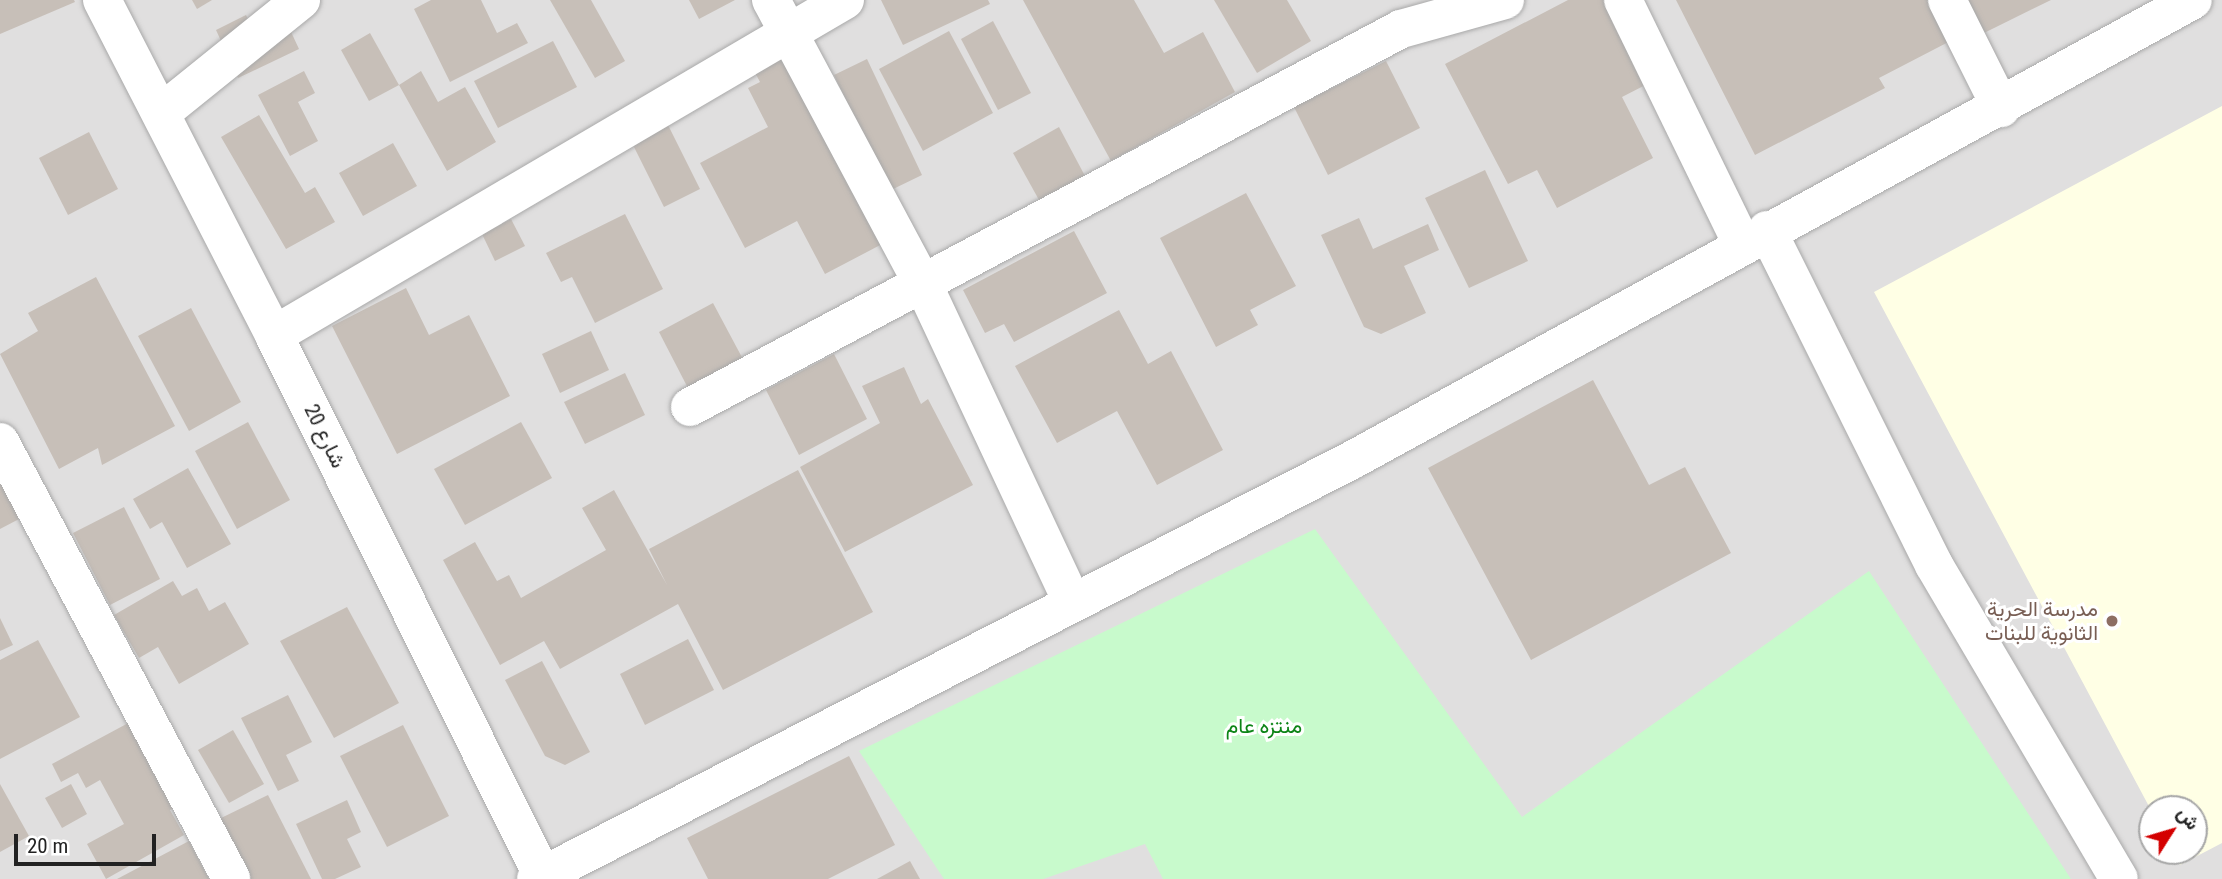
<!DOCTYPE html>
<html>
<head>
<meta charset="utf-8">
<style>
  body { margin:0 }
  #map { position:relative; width:2222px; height:879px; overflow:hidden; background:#f2efe9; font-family:"Roboto Condensed",Vazirmatn,sans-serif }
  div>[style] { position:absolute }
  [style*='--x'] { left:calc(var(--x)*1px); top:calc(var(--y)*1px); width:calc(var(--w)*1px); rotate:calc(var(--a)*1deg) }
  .residential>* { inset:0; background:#e0dfdf }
  .education>* { inset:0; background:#ffffe5 }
  .park>* { inset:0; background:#c8facc }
  .building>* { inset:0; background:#c7bfb8 }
  .roads { filter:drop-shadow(0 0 2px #a9a9a9) drop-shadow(0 0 2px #a9a9a9) }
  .minor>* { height:38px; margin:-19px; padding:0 19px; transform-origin:19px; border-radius:19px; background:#fff }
  .dots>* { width:19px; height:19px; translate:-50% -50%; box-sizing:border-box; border:4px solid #fff; border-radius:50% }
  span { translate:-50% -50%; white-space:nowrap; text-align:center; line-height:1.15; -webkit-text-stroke:6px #fff; paint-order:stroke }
  .street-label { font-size:21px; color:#222 }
  .education-label { font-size:21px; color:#785e54 }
  .right { translate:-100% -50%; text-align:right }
  .park-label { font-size:21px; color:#0c8416 }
  .north { position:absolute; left:2138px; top:795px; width:70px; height:70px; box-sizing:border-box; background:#fff; border:2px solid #a7a7a7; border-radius:50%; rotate:53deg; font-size:19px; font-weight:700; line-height:28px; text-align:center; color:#222 }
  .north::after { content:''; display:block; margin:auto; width:24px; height:32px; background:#d40000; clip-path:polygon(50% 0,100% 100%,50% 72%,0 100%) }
  .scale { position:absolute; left:14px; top:834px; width:142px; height:32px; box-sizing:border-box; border:4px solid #222; border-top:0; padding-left:9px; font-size:21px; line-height:24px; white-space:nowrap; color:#222; -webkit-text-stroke:5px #fff; paint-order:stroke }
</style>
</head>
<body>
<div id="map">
  <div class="residential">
    <div style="clip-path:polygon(evenodd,0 0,2222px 0,2222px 879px,0 879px,0 0,2152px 809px,2194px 809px,2194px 851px,2152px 851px,2152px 809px)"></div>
  </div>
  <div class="education">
    <div style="clip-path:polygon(2222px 106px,2222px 843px,2180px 865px,2173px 851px,2194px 851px,2194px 809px,2152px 812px,1874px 292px)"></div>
  </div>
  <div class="park">
    <div style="clip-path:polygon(1315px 529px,1522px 817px,1869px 571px,2071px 879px,1163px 879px,1145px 844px,1043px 879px,944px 879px,859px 751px)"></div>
  </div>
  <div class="building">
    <div style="clip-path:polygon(0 0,74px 0,75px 2px,0 34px)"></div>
    <div style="clip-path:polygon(192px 0,212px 0,197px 9px)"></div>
    <div style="clip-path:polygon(431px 0,481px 0,497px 33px,517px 23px,528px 43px,450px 82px,414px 9px)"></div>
    <div style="clip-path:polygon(550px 0,591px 0,625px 61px,595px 78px)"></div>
    <div style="clip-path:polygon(689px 0,735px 0,699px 19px)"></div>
    <div style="clip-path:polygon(881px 0,988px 0,990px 4px,903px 45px)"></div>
    <div style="clip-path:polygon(1023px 0,1134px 0,1164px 53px,1203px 32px,1235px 92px,1111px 161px)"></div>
    <div style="clip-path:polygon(1214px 0,1287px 0,1311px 41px,1257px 73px)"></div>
    <div style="clip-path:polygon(1568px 0,1617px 0,1657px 79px,1622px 97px,1653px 158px,1557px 208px,1537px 170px,1508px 184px,1445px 64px)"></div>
    <div style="clip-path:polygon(1676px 0,1942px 0,1960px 36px,1879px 78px,1885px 88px,1755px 155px)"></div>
    <div style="clip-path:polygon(1968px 0,2051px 0,1984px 33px)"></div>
    <div style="clip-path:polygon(246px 15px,255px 33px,285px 19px,299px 49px,238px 78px,216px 30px)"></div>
    <div style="clip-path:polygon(993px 21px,1031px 93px,998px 110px,961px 39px)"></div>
    <div style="clip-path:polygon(949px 31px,993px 113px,923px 151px,879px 69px)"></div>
    <div style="clip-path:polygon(370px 33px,399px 85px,369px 101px,341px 50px)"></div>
    <div style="clip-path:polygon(553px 41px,577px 87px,498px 128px,474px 81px)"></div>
    <div style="clip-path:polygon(782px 46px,886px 242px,825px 274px,797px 221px,745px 248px,700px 163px,768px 127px,748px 88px,760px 82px,750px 63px)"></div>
    <div style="clip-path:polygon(867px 59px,922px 175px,889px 191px,834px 75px)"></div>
    <div style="clip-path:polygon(1386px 61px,1420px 128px,1328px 175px,1294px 107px)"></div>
    <div style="clip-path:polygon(304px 71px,315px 93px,298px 102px,318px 141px,290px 156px,258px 95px)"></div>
    <div style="clip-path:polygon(421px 71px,438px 102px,465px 87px,496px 142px,447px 171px,399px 85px)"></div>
    <div style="clip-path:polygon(259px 115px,305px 193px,315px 187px,335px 222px,286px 249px,221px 137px)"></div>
    <div style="clip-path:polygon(665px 119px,700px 189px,664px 207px,629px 137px)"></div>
    <div style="clip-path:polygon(1059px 127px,1085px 176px,1039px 200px,1013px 153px)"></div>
    <div style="clip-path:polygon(89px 132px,118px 189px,68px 215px,39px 158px)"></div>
    <div style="clip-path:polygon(393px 143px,417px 186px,363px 216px,339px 173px)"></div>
    <div style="clip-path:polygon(1485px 170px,1528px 261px,1469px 288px,1425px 198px)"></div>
    <div style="clip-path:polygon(1246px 193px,1296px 286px,1250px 310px,1258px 325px,1216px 347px,1160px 238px)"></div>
    <div style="clip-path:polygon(625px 214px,663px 289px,595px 323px,572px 277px,561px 282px,546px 253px)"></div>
    <div style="clip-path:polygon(1359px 218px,1373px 249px,1428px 224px,1439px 250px,1404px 266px,1426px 313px,1381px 334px,1364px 327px,1321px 235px)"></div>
    <div style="clip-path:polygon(511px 219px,525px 246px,495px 261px,482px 234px)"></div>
    <div style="clip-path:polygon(1074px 231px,1107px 293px,1014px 342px,1004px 324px,985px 333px,963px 290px)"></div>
    <div style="clip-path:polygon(96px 277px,175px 426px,102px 465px,98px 448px,59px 469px,0 354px,38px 331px,28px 313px)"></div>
    <div style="clip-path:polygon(406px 288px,429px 335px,469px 315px,510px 396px,397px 454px,332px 326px)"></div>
    <div style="clip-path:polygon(713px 303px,745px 363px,690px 392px,659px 332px)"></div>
    <div style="clip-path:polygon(191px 308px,241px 402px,189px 431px,138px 336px)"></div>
    <div style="clip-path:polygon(1119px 310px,1148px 364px,1171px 351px,1223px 450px,1157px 485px,1117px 411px,1057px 443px,1015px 366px)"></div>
    <div style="clip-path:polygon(591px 331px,609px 370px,560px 393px,542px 354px)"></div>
    <div style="clip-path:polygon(834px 354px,867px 419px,799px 455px,766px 390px)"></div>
    <div style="clip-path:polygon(904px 367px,921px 404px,928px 399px,973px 485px,845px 552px,800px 467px,880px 423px,862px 386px)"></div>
    <div style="clip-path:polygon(625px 373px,645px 415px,585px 444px,564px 402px)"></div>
    <div style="clip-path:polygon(1593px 380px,1649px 485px,1685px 467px,1731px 553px,1531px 660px,1428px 468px)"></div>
    <div style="clip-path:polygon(248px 422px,290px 500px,237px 529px,195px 451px)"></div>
    <div style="clip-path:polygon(521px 422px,552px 478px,465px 525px,434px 469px)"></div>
    <div style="clip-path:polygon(188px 468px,231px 544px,187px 568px,162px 522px,150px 529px,133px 499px)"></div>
    <div style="clip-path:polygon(798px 470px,873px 612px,723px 690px,678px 604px,560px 669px,544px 641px,500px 665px,443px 560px,475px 542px,497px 581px,509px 575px,521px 598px,606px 550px,582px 508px,614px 490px,667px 585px,649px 549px)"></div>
    <div style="clip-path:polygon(0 478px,21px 518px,0 529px)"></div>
    <div style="clip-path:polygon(124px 507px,160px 579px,110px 605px,73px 533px)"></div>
    <div style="clip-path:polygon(173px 581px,182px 596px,197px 588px,209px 611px,225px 602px,249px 644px,179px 684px,158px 647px,139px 658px,114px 615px)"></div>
    <div style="clip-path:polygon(347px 607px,399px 703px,334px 738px,280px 641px)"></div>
    <div style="clip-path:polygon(0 618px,13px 645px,0 651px)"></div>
    <div style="clip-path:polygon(688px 639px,714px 690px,645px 725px,620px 674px)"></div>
    <div style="clip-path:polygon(38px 640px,80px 717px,0 759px,0 660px)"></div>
    <div style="clip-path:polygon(542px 661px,590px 752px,565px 765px,545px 756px,505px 680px)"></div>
    <div style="clip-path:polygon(288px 695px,312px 742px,286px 755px,299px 781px,278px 791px,241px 718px)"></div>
    <div style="clip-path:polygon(132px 721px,178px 806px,170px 810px,184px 835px,106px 879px,87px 844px,124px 824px,100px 780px,86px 788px,78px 773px,61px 782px,52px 764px)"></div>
    <div style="clip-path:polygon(403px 725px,449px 816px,387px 847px,340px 756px)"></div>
    <div style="clip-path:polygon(233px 730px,264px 784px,229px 803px,198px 750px)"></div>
    <div style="clip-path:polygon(849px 756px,895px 845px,828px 879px,708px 879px,687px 838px)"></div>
    <div style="clip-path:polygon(0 784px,29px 836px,0 852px)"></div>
    <div style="clip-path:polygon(71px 784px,87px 814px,62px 828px,45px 798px)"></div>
    <div style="clip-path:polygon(268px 795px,311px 879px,247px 879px,217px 820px)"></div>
    <div style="clip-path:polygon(347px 800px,361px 832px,347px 839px,361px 867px,335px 879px,322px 879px,296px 824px)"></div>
    <div style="clip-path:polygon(189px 841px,209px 879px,117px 879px)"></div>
    <div style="clip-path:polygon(910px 861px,920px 879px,877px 879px)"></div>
  </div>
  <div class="roads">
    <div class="minor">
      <div style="--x:102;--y:0;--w:377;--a:62.8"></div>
      <div style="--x:274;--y:335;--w:607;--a:63.6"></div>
      <div style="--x:771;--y:0;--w:324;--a:61.9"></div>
      <div style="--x:924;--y:286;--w:349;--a:64.9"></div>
      <div style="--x:1623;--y:0;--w:271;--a:64"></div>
      <div style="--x:1947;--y:0;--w:121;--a:63.4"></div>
      <div style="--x:161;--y:113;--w:180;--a:-38.9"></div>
      <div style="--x:1767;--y:230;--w:374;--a:63.5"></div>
      <div style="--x:1934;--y:565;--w:364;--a:59.5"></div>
      <div style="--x:274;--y:335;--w:662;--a:-30.4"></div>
      <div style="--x:690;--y:407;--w:805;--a:-28"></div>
      <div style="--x:1401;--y:29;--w:108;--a:-15.6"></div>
      <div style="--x:0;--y:442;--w:494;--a:62.1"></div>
      <div style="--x:536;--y:879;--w:920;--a:-27.18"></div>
      <div style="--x:1354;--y:459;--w:956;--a:-28.68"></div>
    </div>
  </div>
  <div class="dots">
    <div style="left:2112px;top:621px;background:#8d6e63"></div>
  </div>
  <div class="street-label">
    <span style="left:325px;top:436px;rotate:64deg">شارع 20</span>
  </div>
  <div class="education-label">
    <span class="right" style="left:2098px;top:621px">مدرسة الحرية<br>الثانوية للبنات</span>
  </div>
  <div class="park-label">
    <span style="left:1264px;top:726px">منتزه عام</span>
  </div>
  <div class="north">ش</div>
  <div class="scale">20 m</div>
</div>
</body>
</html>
